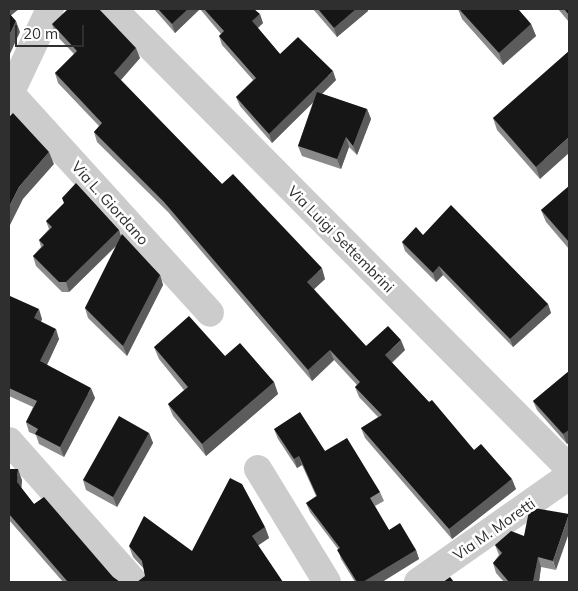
<!DOCTYPE html>
<html>
<head>
<meta charset="utf-8">
<style>
  body { margin:0 }
  #map { position:relative; width:578px; height:591px; overflow:hidden; background:#fff; font-family:Mulish,sans-serif }
  div>[style] { position:absolute }
  [style*='--x'] { left:calc(var(--x)*1px); top:calc(var(--y)*1px); width:calc(var(--w)*1px); rotate:calc(var(--a)*1deg) }
  .minor>* { height:28px; margin:-14px; padding:0 14px; transform-origin:14px; border-radius:14px; background:#ccc }
  .wall>* { inset:0; background:#8a8a8a }
  .shaded-wall>* { inset:0; background:#5c5c5c }
  .building>* { inset:0; background:#161616 }
  span { translate:-50% -50%; white-space:nowrap; text-align:center; line-height:1.15; -webkit-text-stroke:5px #fff; paint-order:stroke }
  .street-label { font-size:15px; color:#2f2f2f }
  .frame { position:absolute; inset:0; border:10px solid #2f2f2f; pointer-events:none }
  .scale { position:absolute; left:15px; top:25px; width:69px; height:22px; box-sizing:border-box; border:2px solid #2f2f2f; border-top:0; padding-left:6px; font-size:15px; line-height:18px; white-space:nowrap; color:#2f2f2f; -webkit-text-stroke:4px #fff; paint-order:stroke }
</style>
</head>
<body>
<div id="map">
  <div class="minor">
    <div style="--x:113;--y:9;--w:647;--a:45.19"></div>
    <div style="--x:10;--y:93;--w:297;--a:47.7"></div>
    <div style="--x:9;--y:96;--w:96;--a:-64.8"></div>
    <div style="--x:9;--y:441;--w:188;--a:48.4"></div>
    <div style="--x:258;--y:469;--w:132;--a:58.6"></div>
    <div style="--x:418;--y:582;--w:184;--a:-35.1"></div>
  </div>
  <div class="wall">
    <div style="clip-path:polygon(154px 9px,254px 9px,263px 23px,258px 28px,280px 54px,336px 80px,322px 94px,367px 109px,371px 119px,357px 155px,349px 147px,341px 169px,302px 156px,298px 146px,313px 102px,272px 143px,240px 106px,236px 97px,253px 80px,222px 45px,219px 36px,221px 34px,200px 9px,175px 33px)"></div>
    <div style="clip-path:polygon(313px 9px,367px 9px,368px 11px,337px 37px)"></div>
    <div style="clip-path:polygon(458px 9px,518px 9px,531px 24px,536px 36px,503px 65px,462px 19px)"></div>
    <div style="clip-path:polygon(558px 9px,569px 9px,569px 22px)"></div>
    <div style="clip-path:polygon(52px 24px,140px 58px,121px 80px,222px 184px,325px 279px,314px 289px,366px 346px,405px 350px,392px 363px,474px 450px,516px 489px,452px 539px,365px 438px,361px 428px,378px 417px,359px 397px,355px 387px,357px 385px,334px 360px,312px 381px,168px 212px,97px 142px,94px 132px,99px 126px,58px 83px,55px 73px,74px 54px,55px 34px)"></div>
    <div style="clip-path:polygon(569px 51px,540px 179px,497px 130px,493px 118px)"></div>
    <div style="clip-path:polygon(569px 186px,569px 249px,546px 222px,541px 210px)"></div>
    <div style="clip-path:polygon(46px 221px,119px 230px,121px 236px,160px 275px,163px 285px,127px 356px,88px 318px,85px 308px,116px 246px,69px 292px,62px 292px,36px 266px,33px 256px,41px 247px,39px 240px,49px 229px)"></div>
    <div style="clip-path:polygon(423px 235px,548px 304px,551px 313px,513px 347px,443px 275px,436px 282px,405px 251px,402px 242px)"></div>
    <div style="clip-path:polygon(9px 298px,42px 319px,41px 322px,59px 339px,47px 365px,95px 398px,64px 457px,39px 444px,36px 435px,29px 432px,26px 422px,33px 407px,9px 396px)"></div>
    <div style="clip-path:polygon(154px 347px,225px 356px,274px 382px,278px 394px,206px 456px,173px 416px,168px 404px,184px 390px,159px 359px)"></div>
    <div style="clip-path:polygon(569px 371px,569px 442px,567px 444px,537px 410px,533px 401px)"></div>
    <div style="clip-path:polygon(274px 429px,325px 451px,380px 492px,384px 501px,375px 506px,389px 530px,416px 550px,419px 559px,382px 582px,355px 582px,341px 559px,338px 549px,310px 512px,306px 503px,316px 496px,302px 465px,297px 468px,278px 439px)"></div>
    <div style="clip-path:polygon(149px 433px,153px 443px,117px 507px,86px 490px,83px 480px)"></div>
    <div style="clip-path:polygon(9px 469px,22px 480px,21px 488px,34px 504px,113px 577px,120px 582px,63px 582px,9px 520px)"></div>
    <div style="clip-path:polygon(534px 508px,556px 570px,541px 567px,539px 582px,504px 582px,496px 573px,493px 563px,499px 555px,495px 545px,524px 536px)"></div>
    <div style="clip-path:polygon(265px 527px,269px 538px,258px 545px,145px 576px,144px 569px,133px 557px,129px 546px,192px 551px)"></div>
  </div>
  <div class="shaded-wall">
    <div style="clip-path:polygon(9px 9px,19px 9px,9px 17px)"></div>
    <div style="clip-path:polygon(188px 9px,200px 9px,175px 33px,172px 24px)"></div>
    <div style="clip-path:polygon(356px 9px,367px 9px,368px 11px,337px 37px,334px 28px)"></div>
    <div style="clip-path:polygon(260px 14px,263px 23px,255px 30px,252px 21px)"></div>
    <div style="clip-path:polygon(16px 21px,20px 32px,9px 56px,9px 36px)"></div>
    <div style="clip-path:polygon(531px 24px,536px 36px,503px 65px,499px 53px)"></div>
    <div style="clip-path:polygon(136px 48px,140px 58px,118px 83px,114px 73px)"></div>
    <div style="clip-path:polygon(333px 71px,336px 80px,272px 143px,269px 134px)"></div>
    <div style="clip-path:polygon(367px 109px,371px 119px,357px 155px,353px 146px)"></div>
    <div style="clip-path:polygon(346px 137px,349px 147px,341px 169px,337px 159px)"></div>
    <div style="clip-path:polygon(569px 137px,569px 153px,540px 179px,536px 167px)"></div>
    <div style="clip-path:polygon(49px 152px,54px 164px,23px 199px,9px 227px,9px 207px,19px 187px)"></div>
    <div style="clip-path:polygon(119px 230px,122px 240px,69px 292px,66px 282px)"></div>
    <div style="clip-path:polygon(439px 266px,443px 275px,436px 282px,433px 273px)"></div>
    <div style="clip-path:polygon(322px 268px,325px 279px,311px 292px,307px 282px)"></div>
    <div style="clip-path:polygon(160px 275px,163px 285px,127px 356px,123px 346px)"></div>
    <div style="clip-path:polygon(548px 304px,551px 313px,513px 347px,510px 339px)"></div>
    <div style="clip-path:polygon(39px 309px,42px 319px,38px 328px,34px 318px)"></div>
    <div style="clip-path:polygon(56px 329px,59px 339px,44px 371px,40px 361px)"></div>
    <div style="clip-path:polygon(401px 340px,405px 350px,389px 365px,385px 355px)"></div>
    <div style="clip-path:polygon(330px 350px,334px 360px,312px 381px,308px 370px)"></div>
    <div style="clip-path:polygon(274px 382px,278px 394px,206px 456px,202px 444px)"></div>
    <div style="clip-path:polygon(91px 388px,95px 398px,64px 457px,60px 447px)"></div>
    <div style="clip-path:polygon(569px 430px,569px 442px,567px 444px,563px 434px)"></div>
    <div style="clip-path:polygon(149px 433px,153px 443px,117px 507px,113px 497px)"></div>
    <div style="clip-path:polygon(299px 456px,302px 465px,297px 468px,294px 459px)"></div>
    <div style="clip-path:polygon(18px 469px,22px 480px,21px 493px,17px 482px)"></div>
    <div style="clip-path:polygon(512px 479px,516px 489px,452px 539px,449px 529px)"></div>
    <div style="clip-path:polygon(569px 514px,569px 533px,556px 570px,553px 561px)"></div>
    <div style="clip-path:polygon(265px 527px,269px 538px,256px 547px,252px 536px)"></div>
    <div style="clip-path:polygon(416px 550px,419px 559px,382px 582px,363px 582px)"></div>
    <div style="clip-path:polygon(538px 557px,541px 567px,539px 582px,533px 582px)"></div>
  </div>
  <div class="building">
    <div style="clip-path:polygon(68px 9px,99px 9px,136px 48px,114px 73px,222px 184px,233px 174px,322px 268px,307px 282px,366px 346px,388px 326px,401px 340px,385px 355px,429px 402px,432px 400px,474px 450px,481px 444px,512px 479px,449px 529px,361px 428px,382px 415px,355px 387px,360px 382px,330px 350px,308px 370px,164px 202px,94px 132px,102px 123px,55px 73px,77px 51px,52px 24px)"></div>
    <div style="clip-path:polygon(158px 9px,188px 9px,172px 24px)"></div>
    <div style="clip-path:polygon(204px 9px,254px 9px,260px 14px,252px 21px,280px 54px,298px 37px,333px 71px,269px 134px,236px 97px,256px 78px,219px 36px,224px 31px)"></div>
    <div style="clip-path:polygon(318px 9px,356px 9px,334px 28px)"></div>
    <div style="clip-path:polygon(459px 9px,518px 9px,531px 24px,499px 53px)"></div>
    <div style="clip-path:polygon(564px 9px,569px 9px,569px 15px)"></div>
    <div style="clip-path:polygon(9px 13px,16px 21px,9px 36px)"></div>
    <div style="clip-path:polygon(569px 51px,569px 137px,536px 167px,493px 118px)"></div>
    <div style="clip-path:polygon(317px 92px,367px 109px,353px 146px,346px 137px,337px 159px,298px 146px)"></div>
    <div style="clip-path:polygon(13px 113px,49px 152px,19px 187px,9px 207px,9px 117px)"></div>
    <div style="clip-path:polygon(76px 183px,119px 230px,66px 282px,59px 282px,33px 256px,44px 245px,39px 240px,52px 227px,46px 221px,64px 203px,62px 198px)"></div>
    <div style="clip-path:polygon(569px 186px,569px 242px,541px 210px)"></div>
    <div style="clip-path:polygon(451px 205px,548px 304px,510px 339px,439px 266px,433px 273px,402px 242px,416px 227px,423px 235px)"></div>
    <div style="clip-path:polygon(122px 234px,160px 275px,123px 346px,85px 308px)"></div>
    <div style="clip-path:polygon(10px 296px,39px 309px,34px 318px,56px 329px,40px 361px,91px 388px,60px 447px,35px 434px,38px 429px,26px 422px,37px 401px,9px 388px,9px 298px)"></div>
    <div style="clip-path:polygon(189px 316px,225px 356px,240px 343px,274px 382px,202px 444px,168px 404px,188px 387px,154px 347px)"></div>
    <div style="clip-path:polygon(569px 371px,569px 430px,563px 434px,533px 401px)"></div>
    <div style="clip-path:polygon(300px 412px,325px 451px,347px 438px,380px 492px,370px 498px,389px 530px,400px 523px,416px 550px,363px 582px,357px 582px,337px 550px,340px 548px,306px 503px,317px 496px,299px 456px,294px 459px,274px 429px)"></div>
    <div style="clip-path:polygon(119px 416px,149px 433px,113px 497px,83px 480px)"></div>
    <div style="clip-path:polygon(9px 469px,18px 469px,17px 482px,34px 504px,44px 497px,113px 577px,120px 582px,67px 582px,68px 582px,9px 514px)"></div>
    <div style="clip-path:polygon(230px 478px,242px 484px,265px 527px,252px 536px,283px 582px,137px 582px,145px 576px,142px 561px,129px 546px,144px 516px,192px 551px)"></div>
    <div style="clip-path:polygon(534px 508px,569px 514px,553px 561px,538px 557px,533px 582px,509px 582px,493px 563px,502px 553px,495px 545px,511px 531px,524px 536px,529px 511px)"></div>
    <div style="clip-path:polygon(450px 577px,454px 582px,443px 582px)"></div>
  </div>
  <div class="street-label">
    <span style="left:110px;top:203px;rotate:48deg">Via L. Giordano</span>
    <span style="left:341px;top:239px;rotate:45deg">Via Luigi Settembrini</span>
    <span style="left:494px;top:529px;rotate:-35deg">Via M. Moretti</span>
  </div>
  <div class="frame"></div>
  <div class="scale">20 m</div>
</div>
</body>
</html>
